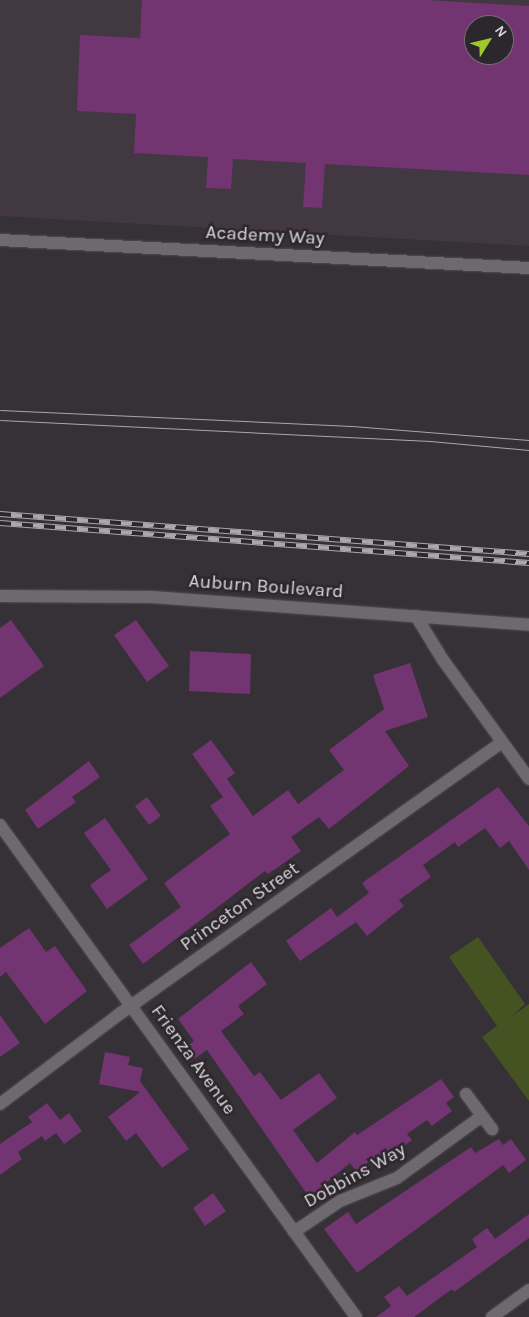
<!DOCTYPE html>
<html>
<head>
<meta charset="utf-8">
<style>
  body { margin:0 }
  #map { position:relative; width:529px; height:1317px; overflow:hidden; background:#363136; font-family:Karla,sans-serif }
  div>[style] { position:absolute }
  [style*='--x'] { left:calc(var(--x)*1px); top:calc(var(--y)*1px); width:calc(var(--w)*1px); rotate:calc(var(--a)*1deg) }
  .built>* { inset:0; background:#423841 }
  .green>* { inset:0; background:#445321 }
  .building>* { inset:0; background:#733472 }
  .roads { filter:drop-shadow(0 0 1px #524e52) drop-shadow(0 0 1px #524e52) }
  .minor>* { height:12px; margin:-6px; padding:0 6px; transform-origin:6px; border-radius:6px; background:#6e696e }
  .tram>* { height:1px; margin:-0.5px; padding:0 0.5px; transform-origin:0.5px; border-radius:0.5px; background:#aba7ab }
  .rail>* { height:5.5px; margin-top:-2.75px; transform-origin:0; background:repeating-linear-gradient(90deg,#2c272c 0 11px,#aba7ab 0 22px); box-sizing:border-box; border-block:1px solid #aba7ab }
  span { translate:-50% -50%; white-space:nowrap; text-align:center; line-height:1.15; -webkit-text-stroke:5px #2c272c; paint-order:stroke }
  .street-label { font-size:19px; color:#dbd8db }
  .north { position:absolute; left:464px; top:15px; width:50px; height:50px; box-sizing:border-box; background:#2c272c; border:1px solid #726e72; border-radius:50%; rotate:54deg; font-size:14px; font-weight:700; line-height:20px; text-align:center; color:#dbd8db }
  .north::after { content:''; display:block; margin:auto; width:18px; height:22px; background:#a0ca2c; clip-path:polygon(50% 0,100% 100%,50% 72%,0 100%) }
</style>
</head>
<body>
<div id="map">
  <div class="built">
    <div style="clip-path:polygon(evenodd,0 0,529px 0,529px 246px,0 216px,0 0,474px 25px,504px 25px,504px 55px,474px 55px,474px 25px)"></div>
  </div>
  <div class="green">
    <div style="clip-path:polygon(478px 937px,525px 1004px,512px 1016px,529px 1004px,529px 1101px,482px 1037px,497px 1026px,449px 957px)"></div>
  </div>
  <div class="building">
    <div style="clip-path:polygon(evenodd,142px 0,427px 0,529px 6px,529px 175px,325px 164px,322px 208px,303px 207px,306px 163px,233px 159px,231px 189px,206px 188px,208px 157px,134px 153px,136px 114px,77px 111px,80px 35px,140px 38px,142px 0,474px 25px,504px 25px,504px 55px,474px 55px,474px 25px)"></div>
    <div style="clip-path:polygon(11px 620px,44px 666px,0 698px,0 628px)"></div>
    <div style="clip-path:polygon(136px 620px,169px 666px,147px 682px,114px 635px)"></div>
    <div style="clip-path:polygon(190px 651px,251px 654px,250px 694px,189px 691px)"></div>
    <div style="clip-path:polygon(410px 663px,428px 717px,385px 731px,409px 766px,329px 829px,319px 817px,291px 837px,301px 851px,268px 874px,265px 871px,143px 964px,129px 945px,181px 907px,164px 883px,230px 834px,210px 806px,223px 797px,192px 754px,211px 740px,235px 773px,227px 779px,253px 816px,288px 790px,298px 804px,344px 770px,329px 750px,384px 709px,373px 675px)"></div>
    <div style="clip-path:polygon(89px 761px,100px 777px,72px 797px,76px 802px,38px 829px,25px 810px)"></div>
    <div style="clip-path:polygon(498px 787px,529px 826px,529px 870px,509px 841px,500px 848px,485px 828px,458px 847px,455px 842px,423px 865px,431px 877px,399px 900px,404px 906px,367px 936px,356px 922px,300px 961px,286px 941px,331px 908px,337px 917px,369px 893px,362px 883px)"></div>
    <div style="clip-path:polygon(147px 797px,161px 816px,149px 825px,135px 806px)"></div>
    <div style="clip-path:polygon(105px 818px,148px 879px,107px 909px,90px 885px,111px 870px,84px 833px)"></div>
    <div style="clip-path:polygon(29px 928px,46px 952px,55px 946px,87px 991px,45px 1024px,6px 972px,0 977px,0 948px)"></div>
    <div style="clip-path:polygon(251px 962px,267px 984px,238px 1006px,244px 1014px,221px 1031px,254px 1076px,260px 1072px,281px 1100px,319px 1073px,337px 1098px,293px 1130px,317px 1163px,355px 1132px,357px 1135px,441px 1079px,454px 1097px,446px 1103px,452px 1111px,432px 1126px,427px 1120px,407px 1134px,412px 1140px,382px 1163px,377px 1156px,356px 1171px,350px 1163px,309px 1197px,207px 1050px,194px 1059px,185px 1047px,194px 1041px,178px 1019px)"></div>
    <div style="clip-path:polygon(0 1015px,20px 1043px,0 1057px)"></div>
    <div style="clip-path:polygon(105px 1052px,130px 1057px,128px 1065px,143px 1068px,140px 1081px,189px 1149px,162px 1168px,136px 1133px,126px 1141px,108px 1117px,140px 1092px,99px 1084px)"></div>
    <div style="clip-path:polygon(47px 1103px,60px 1120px,69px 1113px,82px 1131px,64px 1144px,56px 1133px,45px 1141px,42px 1136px,18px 1152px,22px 1159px,0 1175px,0 1144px,32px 1122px,28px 1117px)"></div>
    <div style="clip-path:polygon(499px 1139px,503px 1145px,511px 1139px,526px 1160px,509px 1173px,503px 1165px,357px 1273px,324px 1229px,348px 1212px,356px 1224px,471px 1147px,475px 1153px)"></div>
    <div style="clip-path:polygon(213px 1193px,226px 1211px,205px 1226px,193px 1208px)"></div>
    <div style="clip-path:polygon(529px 1214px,529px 1238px,454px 1292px,452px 1289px,414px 1317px,376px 1317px,391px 1306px,384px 1297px,399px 1286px,407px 1296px,477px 1247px,472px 1239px,487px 1228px,495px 1239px)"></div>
  </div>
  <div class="roads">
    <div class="minor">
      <div style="--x:0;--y:240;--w:530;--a:3.03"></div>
      <div style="--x:0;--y:596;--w:152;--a:0.4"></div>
      <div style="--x:152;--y:597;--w:378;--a:4.2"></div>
      <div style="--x:416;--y:616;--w:52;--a:58.5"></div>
      <div style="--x:443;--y:660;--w:147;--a:54.1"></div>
      <div style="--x:0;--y:825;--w:607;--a:54.11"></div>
      <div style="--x:466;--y:1094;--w:44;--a:53.4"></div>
      <div style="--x:0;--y:1104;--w:148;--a:-37"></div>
      <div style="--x:118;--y:1015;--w:471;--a:-35.4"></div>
      <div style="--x:294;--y:1232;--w:55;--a:-34"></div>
      <div style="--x:340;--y:1201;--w:61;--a:-22"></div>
      <div style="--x:397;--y:1178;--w:105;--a:-36.1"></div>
      <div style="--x:492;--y:1317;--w:46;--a:-36.1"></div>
    </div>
  </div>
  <div class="tram">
    <div style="--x:0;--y:410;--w:352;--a:2.6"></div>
    <div style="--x:352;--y:426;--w:178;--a:4.5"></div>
    <div style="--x:0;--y:420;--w:431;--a:2.8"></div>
    <div style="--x:430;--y:441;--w:99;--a:5.2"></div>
  </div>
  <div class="rail">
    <div style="--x:0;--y:514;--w:531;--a:4.32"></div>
    <div style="--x:0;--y:523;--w:531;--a:4.32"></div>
  </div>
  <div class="street-label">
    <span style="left:265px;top:236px;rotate:3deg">Academy Way</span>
    <span style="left:266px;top:587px;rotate:4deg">Auburn Boulevard</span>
    <span style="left:240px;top:907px;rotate:-35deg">Princeton Street</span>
    <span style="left:193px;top:1060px;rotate:54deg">Frienza Avenue</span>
    <span style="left:355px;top:1176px;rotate:-29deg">Dobbins Way</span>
  </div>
  <div class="north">N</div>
</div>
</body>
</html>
